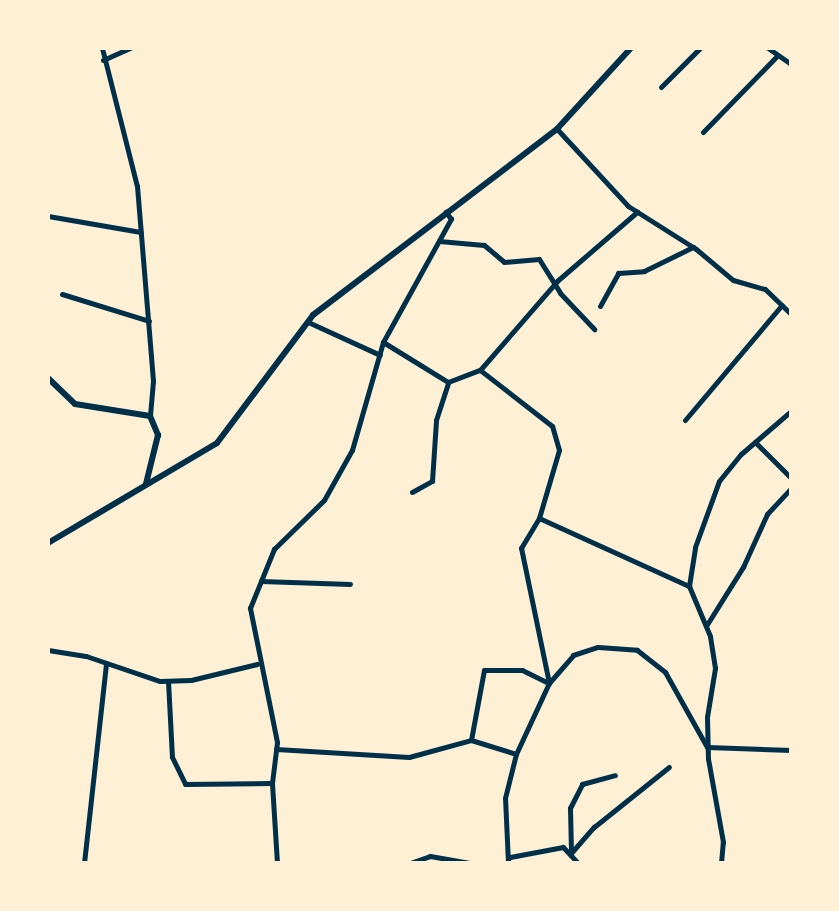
<!DOCTYPE html>
<html>
<head>
<meta charset="utf-8">
<style>
  body { margin:0 }
  #map { position:relative; width:839px; height:911px; overflow:hidden; background:#fdf0d5; font-family:"DM Sans",sans-serif }
  div>[style] { position:absolute }
  [style*='--x'] { left:calc(var(--x)*1px); top:calc(var(--y)*1px); width:calc(var(--w)*1px); rotate:calc(var(--a)*1deg) }
  .minor>* { height:5px; margin:-2.5px; padding:0 2.5px; transform-origin:2.5px; border-radius:2.5px; background:#003049 }
  .tertiary>* { height:6px; margin:-3px; padding:0 3px; transform-origin:3px; border-radius:3px; background:#003049 }
  span { translate:-50% -50%; white-space:nowrap; text-align:center; line-height:1.15; -webkit-text-stroke:8px #fdf0d5; paint-order:stroke }
  .frame { position:absolute; inset:0; border:50px solid #fdf0d5; pointer-events:none }
</style>
</head>
<body>
<div id="map">
  <div class="minor">
    <div style="--x:102;--y:48;--w:142;--a:75.8"></div>
    <div style="--x:137;--y:186;--w:196;--a:85.3"></div>
    <div style="--x:153;--y:381;--w:35;--a:95"></div>
    <div style="--x:768;--y:48;--w:28;--a:35"></div>
    <div style="--x:103;--y:60;--w:30;--a:-24"></div>
    <div style="--x:661;--y:87;--w:55;--a:-45"></div>
    <div style="--x:557;--y:129;--w:105;--a:47.3"></div>
    <div style="--x:628;--y:206;--w:80;--a:32.3"></div>
    <div style="--x:696;--y:249;--w:48;--a:40"></div>
    <div style="--x:733;--y:280;--w:33;--a:16"></div>
    <div style="--x:765;--y:289;--w:36;--a:44"></div>
    <div style="--x:703;--y:132;--w:106;--a:-45.8"></div>
    <div style="--x:48;--y:216;--w:94;--a:9.8"></div>
    <div style="--x:439;--y:241;--w:45;--a:5.1"></div>
    <div style="--x:484;--y:245;--w:26;--a:40"></div>
    <div style="--x:504;--y:262;--w:35;--a:-5"></div>
    <div style="--x:539;--y:259;--w:40;--a:58"></div>
    <div style="--x:560;--y:293;--w:50;--a:46.6"></div>
    <div style="--x:62;--y:294;--w:91;--a:17.2"></div>
    <div style="--x:600;--y:306;--w:38;--a:-61"></div>
    <div style="--x:618;--y:273;--w:26;--a:-4"></div>
    <div style="--x:644;--y:271;--w:55;--a:-26.1"></div>
    <div style="--x:308;--y:322;--w:79;--a:24.6"></div>
    <div style="--x:383;--y:342;--w:76;--a:31.6"></div>
    <div style="--x:685;--y:420;--w:150;--a:-49.9"></div>
    <div style="--x:755;--y:442;--w:51;--a:45"></div>
    <div style="--x:412;--y:492;--w:23;--a:-29"></div>
    <div style="--x:432;--y:481;--w:61;--a:-86.2"></div>
    <div style="--x:436;--y:420;--w:40;--a:-72"></div>
    <div style="--x:448;--y:382;--w:34;--a:-21"></div>
    <div style="--x:480;--y:370;--w:118;--a:-49.1"></div>
    <div style="--x:557;--y:281;--w:106;--a:-40.8"></div>
    <div style="--x:539;--y:518;--w:165;--a:24.4"></div>
    <div style="--x:261;--y:581;--w:89;--a:1.9"></div>
    <div style="--x:706;--y:626;--w:70;--a:-57.9"></div>
    <div style="--x:743;--y:567;--w:58;--a:-65.6"></div>
    <div style="--x:767;--y:514;--w:35;--a:-47"></div>
    <div style="--x:48;--y:650;--w:38;--a:9"></div>
    <div style="--x:86;--y:656;--w:78;--a:18.7"></div>
    <div style="--x:160;--y:681;--w:31;--a:-2"></div>
    <div style="--x:191;--y:680;--w:68;--a:-13.6"></div>
    <div style="--x:168;--y:681;--w:76;--a:87"></div>
    <div style="--x:172;--y:757;--w:30;--a:64"></div>
    <div style="--x:185;--y:784;--w:87;--a:-0.7"></div>
    <div style="--x:471;--y:740;--w:71;--a:-79.5"></div>
    <div style="--x:484;--y:670;--w:38;--a:0"></div>
    <div style="--x:522;--y:670;--w:30;--a:26"></div>
    <div style="--x:549;--y:683;--w:138;--a:-101.7"></div>
    <div style="--x:521;--y:548;--w:35;--a:-59"></div>
    <div style="--x:539;--y:518;--w:71;--a:-73.6"></div>
    <div style="--x:559;--y:450;--w:25;--a:-106"></div>
    <div style="--x:552;--y:426;--w:91;--a:-142.1"></div>
    <div style="--x:276;--y:749;--w:133;--a:3.4"></div>
    <div style="--x:409;--y:757;--w:64;--a:-15.3"></div>
    <div style="--x:471;--y:740;--w:47;--a:17.3"></div>
    <div style="--x:571;--y:852;--w:44;--a:-91.3"></div>
    <div style="--x:570;--y:808;--w:27;--a:-63"></div>
    <div style="--x:582;--y:784;--w:34;--a:-15"></div>
    <div style="--x:571;--y:853;--w:35;--a:-49"></div>
    <div style="--x:594;--y:827;--w:96;--a:-38.7"></div>
    <div style="--x:510;--y:857;--w:54;--a:-10.7"></div>
    <div style="--x:563;--y:847;--w:22;--a:47"></div>
    <div style="--x:84;--y:863;--w:201;--a:-83.7"></div>
    <div style="--x:277;--y:863;--w:80;--a:-93.6"></div>
    <div style="--x:272;--y:783;--w:41;--a:-83"></div>
    <div style="--x:277;--y:742;--w:137;--a:-101.4"></div>
    <div style="--x:250;--y:608;--w:64;--a:-67.9"></div>
    <div style="--x:274;--y:549;--w:70;--a:-44.4"></div>
    <div style="--x:324;--y:500;--w:57;--a:-60.8"></div>
    <div style="--x:352;--y:450;--w:112;--a:-74"></div>
    <div style="--x:383;--y:342;--w:141;--a:-61.1"></div>
    <div style="--x:451;--y:219;--w:9;--a:-126"></div>
    <div style="--x:410;--y:863;--w:21;--a:-19"></div>
    <div style="--x:430;--y:856;--w:39;--a:10"></div>
    <div style="--x:508;--y:863;--w:65;--a:-92.6"></div>
    <div style="--x:505;--y:798;--w:45;--a:-76"></div>
    <div style="--x:516;--y:754;--w:78;--a:-65.1"></div>
    <div style="--x:549;--y:683;--w:37;--a:-49"></div>
    <div style="--x:573;--y:655;--w:26;--a:-18"></div>
    <div style="--x:598;--y:647;--w:39;--a:4"></div>
    <div style="--x:637;--y:650;--w:36;--a:38"></div>
    <div style="--x:665;--y:672;--w:86;--a:60.8"></div>
    <div style="--x:707;--y:747;--w:84;--a:2"></div>
    <div style="--x:721;--y:863;--w:21;--a:-85"></div>
    <div style="--x:723;--y:842;--w:84;--a:-100.2"></div>
    <div style="--x:708;--y:759;--w:42;--a:-91.4"></div>
    <div style="--x:707;--y:717;--w:50;--a:-80.7"></div>
    <div style="--x:715;--y:668;--w:32;--a:-99"></div>
    <div style="--x:710;--y:636;--w:54;--a:-112.8"></div>
    <div style="--x:689;--y:586;--w:39;--a:-81"></div>
    <div style="--x:695;--y:547;--w:70;--a:-70"></div>
    <div style="--x:719;--y:481;--w:35;--a:-51"></div>
    <div style="--x:741;--y:454;--w:66;--a:-40.7"></div>
  </div>
  <div class="tertiary">
    <div style="--x:48;--y:378;--w:37;--a:44"></div>
    <div style="--x:75;--y:404;--w:76;--a:9.1"></div>
    <div style="--x:150;--y:416;--w:21;--a:67"></div>
    <div style="--x:158;--y:435;--w:50;--a:103.8"></div>
    <div style="--x:48;--y:543;--w:196;--a:-30.6"></div>
    <div style="--x:217;--y:443;--w:160;--a:-53.1"></div>
    <div style="--x:313;--y:315;--w:307;--a:-37.3"></div>
    <div style="--x:557;--y:129;--w:110;--a:-47.6"></div>
  </div>
  <div class="frame"></div>
</div>
</body>
</html>
